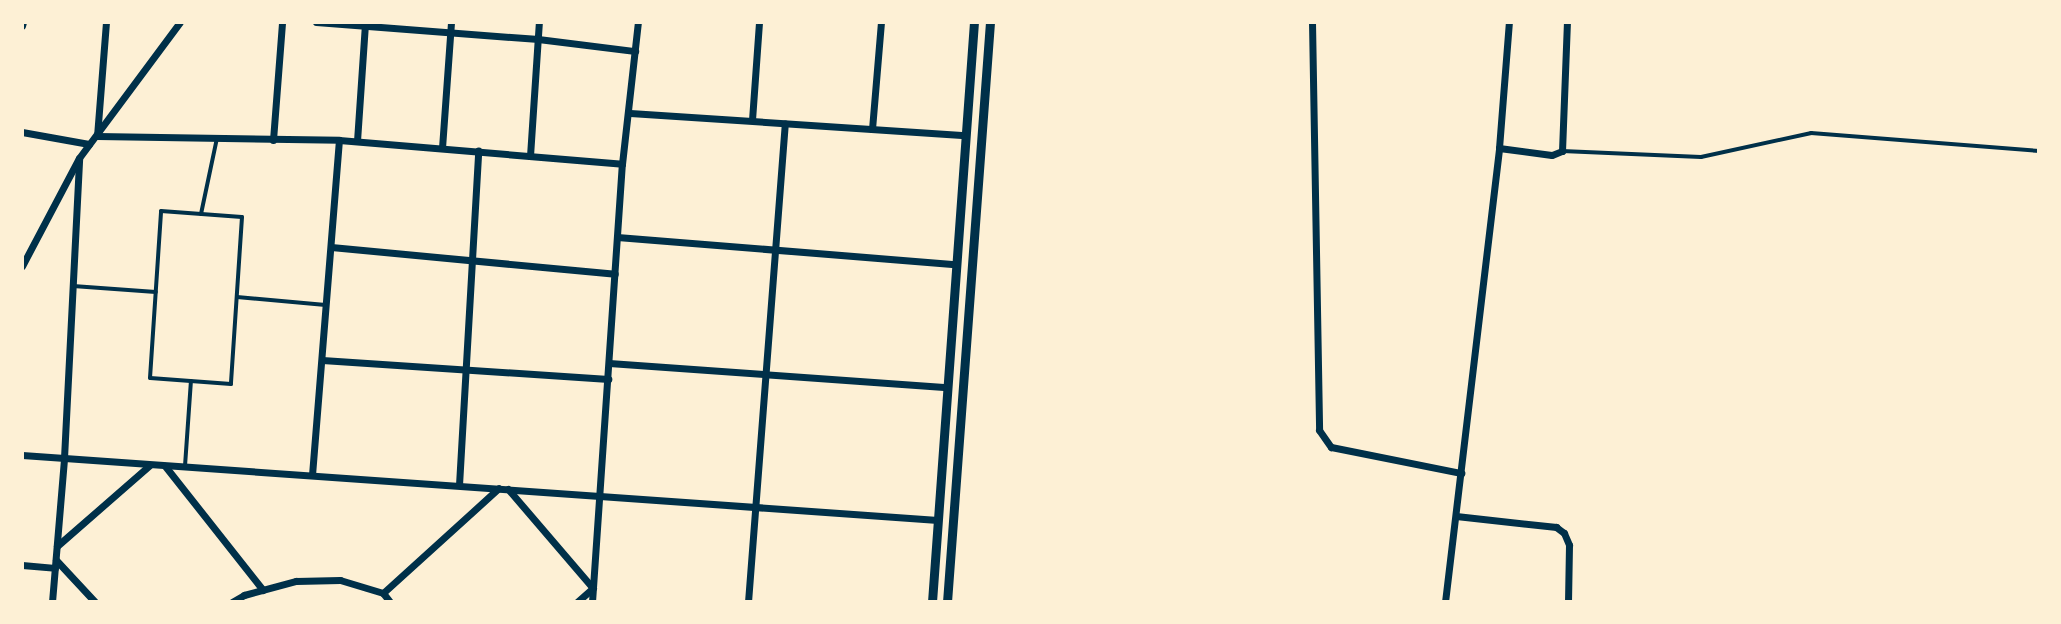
<!DOCTYPE html>
<html>
<head>
<meta charset="utf-8">
<style>
  body { margin:0 }
  #map { position:relative; width:2061px; height:624px; overflow:hidden; background:#fdf0d5; font-family:"DM Sans",sans-serif }
  div>[style] { position:absolute }
  [style*='--x'] { left:calc(var(--x)*1px); top:calc(var(--y)*1px); width:calc(var(--w)*1px); rotate:calc(var(--a)*1deg) }
  .service>* { height:4px; margin:-2px; padding:0 2px; transform-origin:2px; border-radius:2px; background:#003049 }
  .minor>* { height:7px; margin:-3.5px; padding:0 3.5px; transform-origin:3.5px; border-radius:3.5px; background:#003049 }
  .tertiary>* { height:9px; margin:-4.5px; padding:0 4.5px; transform-origin:4.5px; border-radius:4.5px; background:#003049 }
  span { translate:-50% -50%; white-space:nowrap; text-align:center; line-height:1.15; -webkit-text-stroke:6px #fdf0d5; paint-order:stroke }
  .frame { position:absolute; inset:0; border:24px solid #fdf0d5; pointer-events:none }
</style>
</head>
<body>
<div id="map">
  <div class="service">
    <div style="--x:1562;--y:151;--w:139;--a:2.5"></div>
    <div style="--x:1701;--y:157;--w:113;--a:-12.3"></div>
    <div style="--x:1811;--y:133;--w:229;--a:4.5"></div>
    <div style="--x:161;--y:211;--w:81;--a:4.2"></div>
    <div style="--x:242;--y:217;--w:167;--a:93.8"></div>
    <div style="--x:231;--y:384;--w:81;--a:-175.8"></div>
    <div style="--x:150;--y:378;--w:167;--a:-86.2"></div>
    <div style="--x:201;--y:214;--w:78;--a:-78.1"></div>
    <div style="--x:73;--y:286;--w:83;--a:4.1"></div>
    <div style="--x:237;--y:297;--w:89;--a:5.1"></div>
    <div style="--x:185;--y:466;--w:85;--a:-86"></div>
  </div>
  <div class="minor">
    <div style="--x:106;--y:22;--w:114;--a:94.5"></div>
    <div style="--x:97;--y:136;--w:242;--a:0.9"></div>
    <div style="--x:339;--y:140;--w:284;--a:4.8"></div>
    <div style="--x:316;--y:22;--w:223;--a:4.4"></div>
    <div style="--x:538;--y:39;--w:98;--a:7.1"></div>
    <div style="--x:1312;--y:22;--w:408;--a:89"></div>
    <div style="--x:1319;--y:430;--w:21;--a:55"></div>
    <div style="--x:1331;--y:447;--w:133;--a:11.3"></div>
    <div style="--x:22;--y:26;--w:4;--a:-76"></div>
    <div style="--x:630;--y:113;--w:336;--a:3.8"></div>
    <div style="--x:752;--y:120;--w:98;--a:-85.9"></div>
    <div style="--x:872;--y:129;--w:107;--a:-85.2"></div>
    <div style="--x:22;--y:132;--w:68;--a:10.2"></div>
    <div style="--x:273;--y:140;--w:118;--a:-85.6"></div>
    <div style="--x:357;--y:141;--w:118;--a:-86.1"></div>
    <div style="--x:442;--y:148;--w:126;--a:-85.9"></div>
    <div style="--x:1499;--y:148;--w:53;--a:7.5"></div>
    <div style="--x:1552;--y:155;--w:11;--a:-22"></div>
    <div style="--x:1562;--y:151;--w:129;--a:-87.8"></div>
    <div style="--x:530;--y:156;--w:134;--a:-86.2"></div>
    <div style="--x:617;--y:237;--w:339;--a:4.6"></div>
    <div style="--x:331;--y:247;--w:285;--a:5.4"></div>
    <div style="--x:22;--y:266;--w:122;--a:-62.2"></div>
    <div style="--x:79;--y:158;--w:169;--a:-53.4"></div>
    <div style="--x:322;--y:360;--w:287;--a:3.8"></div>
    <div style="--x:609;--y:363;--w:339;--a:4.1"></div>
    <div style="--x:22;--y:455;--w:918;--a:4.06"></div>
    <div style="--x:165;--y:466;--w:158;--a:51.7"></div>
    <div style="--x:312;--y:475;--w:336;--a:-85.4"></div>
    <div style="--x:459;--y:485;--w:335;--a:-86.7"></div>
    <div style="--x:508;--y:489;--w:130;--a:49.4"></div>
    <div style="--x:593;--y:588;--w:21;--a:139"></div>
    <div style="--x:1456;--y:516;--w:101;--a:6.3"></div>
    <div style="--x:1556;--y:527;--w:10;--a:37"></div>
    <div style="--x:1564;--y:533;--w:13;--a:67"></div>
    <div style="--x:1569;--y:545;--w:57;--a:91"></div>
    <div style="--x:57;--y:546;--w:123;--a:-41.1"></div>
    <div style="--x:56;--y:560;--w:57;--a:47.1"></div>
    <div style="--x:22;--y:565;--w:33;--a:5"></div>
    <div style="--x:383;--y:593;--w:156;--a:-42.2"></div>
    <div style="--x:52;--y:602;--w:144;--a:-85.2"></div>
    <div style="--x:64;--y:458;--w:300;--a:-87.1"></div>
    <div style="--x:232;--y:602;--w:14;--a:-30"></div>
    <div style="--x:244;--y:595;--w:54;--a:-15.1"></div>
    <div style="--x:296;--y:581;--w:44;--a:-1.3"></div>
    <div style="--x:340;--y:580;--w:45;--a:16.8"></div>
    <div style="--x:383;--y:593;--w:11;--a:52"></div>
    <div style="--x:592;--y:602;--w:439;--a:-86.1"></div>
    <div style="--x:622;--y:164;--w:143;--a:-83.6"></div>
    <div style="--x:748;--y:602;--w:480;--a:-85.6"></div>
    <div style="--x:1445;--y:602;--w:457;--a:-83.2"></div>
    <div style="--x:1499;--y:148;--w:126;--a:-85.5"></div>
  </div>
  <div class="tertiary">
    <div style="--x:932;--y:602;--w:582;--a:-85.86"></div>
    <div style="--x:947;--y:602;--w:582;--a:-85.76"></div>
  </div>
  <div class="frame"></div>
</div>
</body>
</html>
